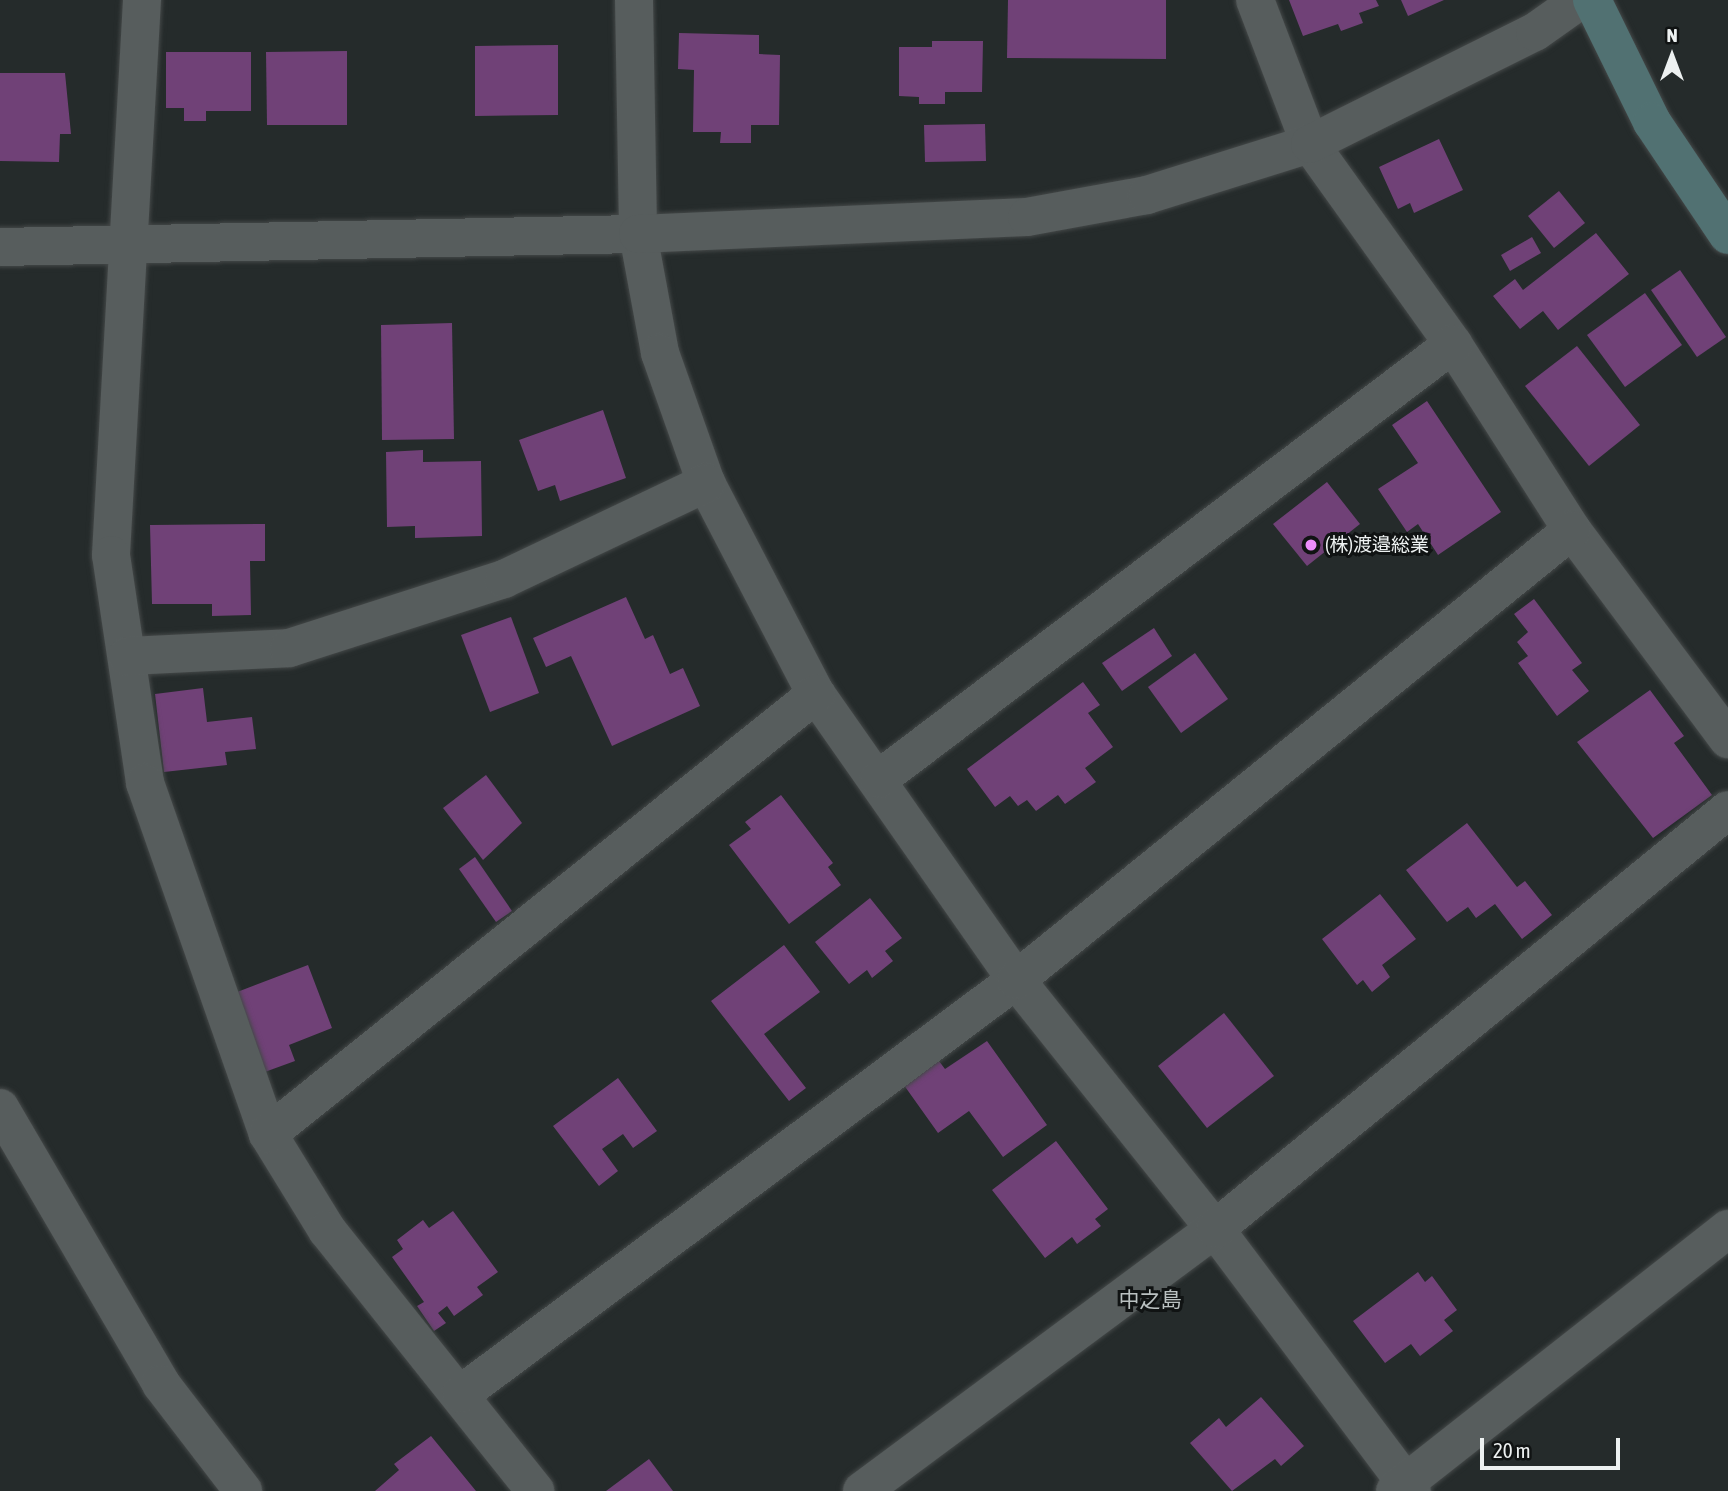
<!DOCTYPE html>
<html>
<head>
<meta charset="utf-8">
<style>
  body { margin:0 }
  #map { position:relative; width:1728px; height:1491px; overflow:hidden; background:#252b2b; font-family:"Asap Condensed","Noto Sans JP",sans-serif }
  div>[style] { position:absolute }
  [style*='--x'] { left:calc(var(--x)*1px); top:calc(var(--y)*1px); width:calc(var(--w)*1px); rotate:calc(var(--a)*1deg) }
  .building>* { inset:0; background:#704177 }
  .roads { filter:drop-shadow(0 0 2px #444848) drop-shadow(0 0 2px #444848) }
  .street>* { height:38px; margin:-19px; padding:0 19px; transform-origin:19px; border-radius:19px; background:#575d5d }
  .secondary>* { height:38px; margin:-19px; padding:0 19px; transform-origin:19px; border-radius:19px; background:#517172 }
  .dots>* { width:19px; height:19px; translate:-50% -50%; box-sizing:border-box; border:4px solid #101313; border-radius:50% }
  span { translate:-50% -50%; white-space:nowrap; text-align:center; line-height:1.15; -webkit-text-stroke:6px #101313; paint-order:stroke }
  .poi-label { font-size:19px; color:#edf1f1 }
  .left { translate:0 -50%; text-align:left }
  .neighbourhood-label { font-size:21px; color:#bac1c1 }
  .north { position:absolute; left:1637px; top:21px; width:70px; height:70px; -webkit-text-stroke:5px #101313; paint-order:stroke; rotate:0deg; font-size:19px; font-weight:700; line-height:28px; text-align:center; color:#edf1f1 }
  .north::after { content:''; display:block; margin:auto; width:24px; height:32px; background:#edf1f1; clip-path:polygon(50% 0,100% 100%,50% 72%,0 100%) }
  .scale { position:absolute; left:1480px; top:1438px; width:140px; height:32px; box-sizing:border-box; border:4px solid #edf1f1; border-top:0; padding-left:9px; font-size:21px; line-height:24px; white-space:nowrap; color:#edf1f1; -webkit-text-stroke:5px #101313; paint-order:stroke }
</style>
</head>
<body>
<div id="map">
  <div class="building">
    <div style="clip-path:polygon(1008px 0,1166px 0,1166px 59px,1007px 58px)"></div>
    <div style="clip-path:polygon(1289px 0,1376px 0,1379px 6px,1359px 13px,1363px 23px,1341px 31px,1338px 24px,1303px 36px)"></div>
    <div style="clip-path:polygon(1401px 0,1444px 0,1408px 16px)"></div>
    <div style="clip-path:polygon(679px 33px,759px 35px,759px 54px,780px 55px,779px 125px,751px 125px,751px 143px,720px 143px,721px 132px,693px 132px,694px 70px,678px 69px)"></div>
    <div style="clip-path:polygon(932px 41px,983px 41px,982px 92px,945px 92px,945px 104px,919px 104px,919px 97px,899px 96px,899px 47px,932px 47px)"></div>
    <div style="clip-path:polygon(558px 45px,558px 115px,475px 116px,475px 46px)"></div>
    <div style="clip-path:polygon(347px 51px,347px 125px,267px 125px,266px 52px)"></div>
    <div style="clip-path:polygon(166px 52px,251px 52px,251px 111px,206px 111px,206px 121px,184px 121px,184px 108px,166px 108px)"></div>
    <div style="clip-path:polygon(0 73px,65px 73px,71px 134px,60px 134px,59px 162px,0 161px)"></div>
    <div style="clip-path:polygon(985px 124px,986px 161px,925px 162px,924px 125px)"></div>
    <div style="clip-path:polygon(1439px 139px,1463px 190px,1414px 213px,1410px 203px,1398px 209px,1379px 167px)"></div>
    <div style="clip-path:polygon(1559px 191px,1585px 223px,1554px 248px,1528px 216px)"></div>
    <div style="clip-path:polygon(1596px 233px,1629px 274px,1558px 330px,1543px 311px,1520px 329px,1493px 296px,1515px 279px,1523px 290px)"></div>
    <div style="clip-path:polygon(1532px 237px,1541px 253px,1510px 271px,1501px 255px)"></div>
    <div style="clip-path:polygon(1680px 270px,1726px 337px,1697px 357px,1651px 290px)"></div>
    <div style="clip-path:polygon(1645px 293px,1682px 345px,1625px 387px,1587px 335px)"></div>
    <div style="clip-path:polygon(452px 323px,454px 439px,382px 440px,381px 325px)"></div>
    <div style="clip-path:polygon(1577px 346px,1640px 425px,1589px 466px,1525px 386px)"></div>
    <div style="clip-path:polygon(1427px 401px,1501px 512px,1438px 555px,1418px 524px,1407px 532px,1378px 489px,1418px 463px,1392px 425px)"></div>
    <div style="clip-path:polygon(603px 410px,626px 478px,560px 501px,555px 485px,538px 491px,519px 440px)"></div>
    <div style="clip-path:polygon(423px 450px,423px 462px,481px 461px,482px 536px,415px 538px,415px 526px,387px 527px,386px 452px)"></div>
    <div style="clip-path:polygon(1327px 482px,1360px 524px,1307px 566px,1273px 524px)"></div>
    <div style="clip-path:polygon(265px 524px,265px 561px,250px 561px,251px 615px,212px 616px,212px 604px,152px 604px,150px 525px)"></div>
    <div style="clip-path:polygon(626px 597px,645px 639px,653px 635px,670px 674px,683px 668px,700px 706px,612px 746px,571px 656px,546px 667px,533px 638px)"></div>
    <div style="clip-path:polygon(1534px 599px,1582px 663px,1572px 670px,1589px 691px,1557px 716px,1518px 663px,1528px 656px,1517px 642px,1528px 632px,1514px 614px)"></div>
    <div style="clip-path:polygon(511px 617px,539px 693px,490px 712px,461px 635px)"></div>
    <div style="clip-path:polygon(1154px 628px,1172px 656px,1122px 691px,1102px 663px)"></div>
    <div style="clip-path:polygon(1195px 653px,1228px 699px,1181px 733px,1148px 687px)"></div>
    <div style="clip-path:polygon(1083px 682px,1100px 705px,1088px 713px,1113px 747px,1085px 768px,1096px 782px,1065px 804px,1058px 795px,1036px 811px,1027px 800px,1018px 806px,1010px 796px,995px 807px,967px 769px)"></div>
    <div style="clip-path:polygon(203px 688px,207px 722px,252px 717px,256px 749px,225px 752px,227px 765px,164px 772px,155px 694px)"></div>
    <div style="clip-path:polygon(1650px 690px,1684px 736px,1674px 743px,1712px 795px,1653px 838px,1577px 742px)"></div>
    <div style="clip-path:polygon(486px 775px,522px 823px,483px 860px,443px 808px)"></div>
    <div style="clip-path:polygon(781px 795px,833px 863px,828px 867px,841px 885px,789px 924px,729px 845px,751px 829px,745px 822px)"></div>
    <div style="clip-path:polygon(1467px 823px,1517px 887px,1525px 881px,1552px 915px,1522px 939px,1495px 904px,1476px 918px,1468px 907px,1447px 922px,1406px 870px)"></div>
    <div style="clip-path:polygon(475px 857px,512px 911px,496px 922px,459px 869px)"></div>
    <div style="clip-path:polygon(1380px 894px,1416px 939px,1382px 965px,1390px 977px,1372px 992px,1363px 980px,1357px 985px,1322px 939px)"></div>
    <div style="clip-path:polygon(870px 898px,902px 938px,885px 951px,893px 961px,872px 978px,867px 970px,849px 984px,815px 942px)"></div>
    <div style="clip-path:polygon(784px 945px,820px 992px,764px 1034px,806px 1088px,789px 1101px,711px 1001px)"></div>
    <div style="clip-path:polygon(308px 965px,332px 1028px,289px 1045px,295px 1061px,262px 1073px,232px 994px)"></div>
    <div style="clip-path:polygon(1224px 1013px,1274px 1076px,1207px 1128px,1158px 1066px)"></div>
    <div style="clip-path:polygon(987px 1041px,1047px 1125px,1003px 1157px,969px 1111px,938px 1133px,901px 1081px,936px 1057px,945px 1069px)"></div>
    <div style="clip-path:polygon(618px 1078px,657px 1131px,633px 1148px,623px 1134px,602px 1149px,618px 1171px,599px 1186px,553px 1126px)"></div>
    <div style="clip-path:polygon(1056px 1141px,1108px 1209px,1095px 1219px,1101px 1226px,1077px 1244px,1072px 1237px,1045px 1258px,992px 1190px)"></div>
    <div style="clip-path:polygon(453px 1211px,498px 1272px,477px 1287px,483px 1295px,454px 1316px,447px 1306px,438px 1313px,446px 1323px,434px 1331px,417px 1306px,424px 1302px,392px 1257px,403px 1249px,397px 1240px,423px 1220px,429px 1228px)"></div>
    <div style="clip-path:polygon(1418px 1272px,1425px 1282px,1432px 1276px,1457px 1310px,1444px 1320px,1453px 1331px,1420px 1356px,1411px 1344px,1385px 1363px,1353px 1321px)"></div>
    <div style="clip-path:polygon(1261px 1397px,1304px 1446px,1281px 1466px,1275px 1459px,1232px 1491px,1190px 1443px,1219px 1418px,1226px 1427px)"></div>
    <div style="clip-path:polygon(431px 1436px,476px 1491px,375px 1491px,399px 1470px,394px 1464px)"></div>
    <div style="clip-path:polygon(649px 1459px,673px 1491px,606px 1491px)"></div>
  </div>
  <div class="roads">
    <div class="street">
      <div style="--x:142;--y:0;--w:556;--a:93.2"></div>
      <div style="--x:111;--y:555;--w:231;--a:81.5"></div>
      <div style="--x:145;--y:783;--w:372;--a:70.7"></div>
      <div style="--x:268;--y:1134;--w:113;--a:58.4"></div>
      <div style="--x:327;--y:1230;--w:334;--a:51.4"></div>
      <div style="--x:634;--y:0;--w:234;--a:89"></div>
      <div style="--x:638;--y:234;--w:121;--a:79.5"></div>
      <div style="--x:660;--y:353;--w:138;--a:70.5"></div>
      <div style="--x:706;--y:483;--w:238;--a:62.5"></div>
      <div style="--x:816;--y:694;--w:349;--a:55"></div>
      <div style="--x:1016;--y:980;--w:319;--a:51.4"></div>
      <div style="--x:1215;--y:1229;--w:328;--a:53.1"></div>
      <div style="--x:1255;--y:0;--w:154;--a:69.1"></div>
      <div style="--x:1310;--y:144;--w:246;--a:54.4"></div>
      <div style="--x:1453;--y:344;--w:221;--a:57.4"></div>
      <div style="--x:1572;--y:530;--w:261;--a:53.3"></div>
      <div style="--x:0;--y:247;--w:638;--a:-1.17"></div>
      <div style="--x:638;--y:234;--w:389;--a:-2.5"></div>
      <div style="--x:1027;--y:217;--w:122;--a:-10.4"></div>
      <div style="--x:1147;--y:195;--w:171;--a:-17.4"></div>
      <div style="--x:1310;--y:144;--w:251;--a:-26.5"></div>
      <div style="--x:1535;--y:32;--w:55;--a:-35.4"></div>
      <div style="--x:127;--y:656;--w:162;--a:-2.8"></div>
      <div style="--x:289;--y:648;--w:226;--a:-17.8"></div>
      <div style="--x:504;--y:579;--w:224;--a:-25.4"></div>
      <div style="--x:879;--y:779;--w:720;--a:-37.16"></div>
      <div style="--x:0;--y:1108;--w:320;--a:59.7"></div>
      <div style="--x:161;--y:1384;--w:135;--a:52.5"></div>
      <div style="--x:268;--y:1134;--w:703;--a:-38.76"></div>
      <div style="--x:461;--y:1394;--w:692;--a:-36.72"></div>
      <div style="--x:1016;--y:980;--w:715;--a:-38.99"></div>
      <div style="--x:862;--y:1491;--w:440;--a:-36.6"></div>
      <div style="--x:1215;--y:1229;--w:662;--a:-39.24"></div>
      <div style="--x:1395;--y:1491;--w:424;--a:-38.2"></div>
    </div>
    <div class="secondary">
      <div style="--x:1592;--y:0;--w:136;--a:63.8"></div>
      <div style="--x:1652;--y:122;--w:136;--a:56.1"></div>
    </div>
  </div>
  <div class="dots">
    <div style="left:1311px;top:545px;background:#ec8cfb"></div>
  </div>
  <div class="poi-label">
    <span class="left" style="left:1325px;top:545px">(株)渡邉総業</span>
  </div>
  <div class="neighbourhood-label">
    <span style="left:1150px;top:1299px">中之島</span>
  </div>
  <div class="north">N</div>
  <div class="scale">20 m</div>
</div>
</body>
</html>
